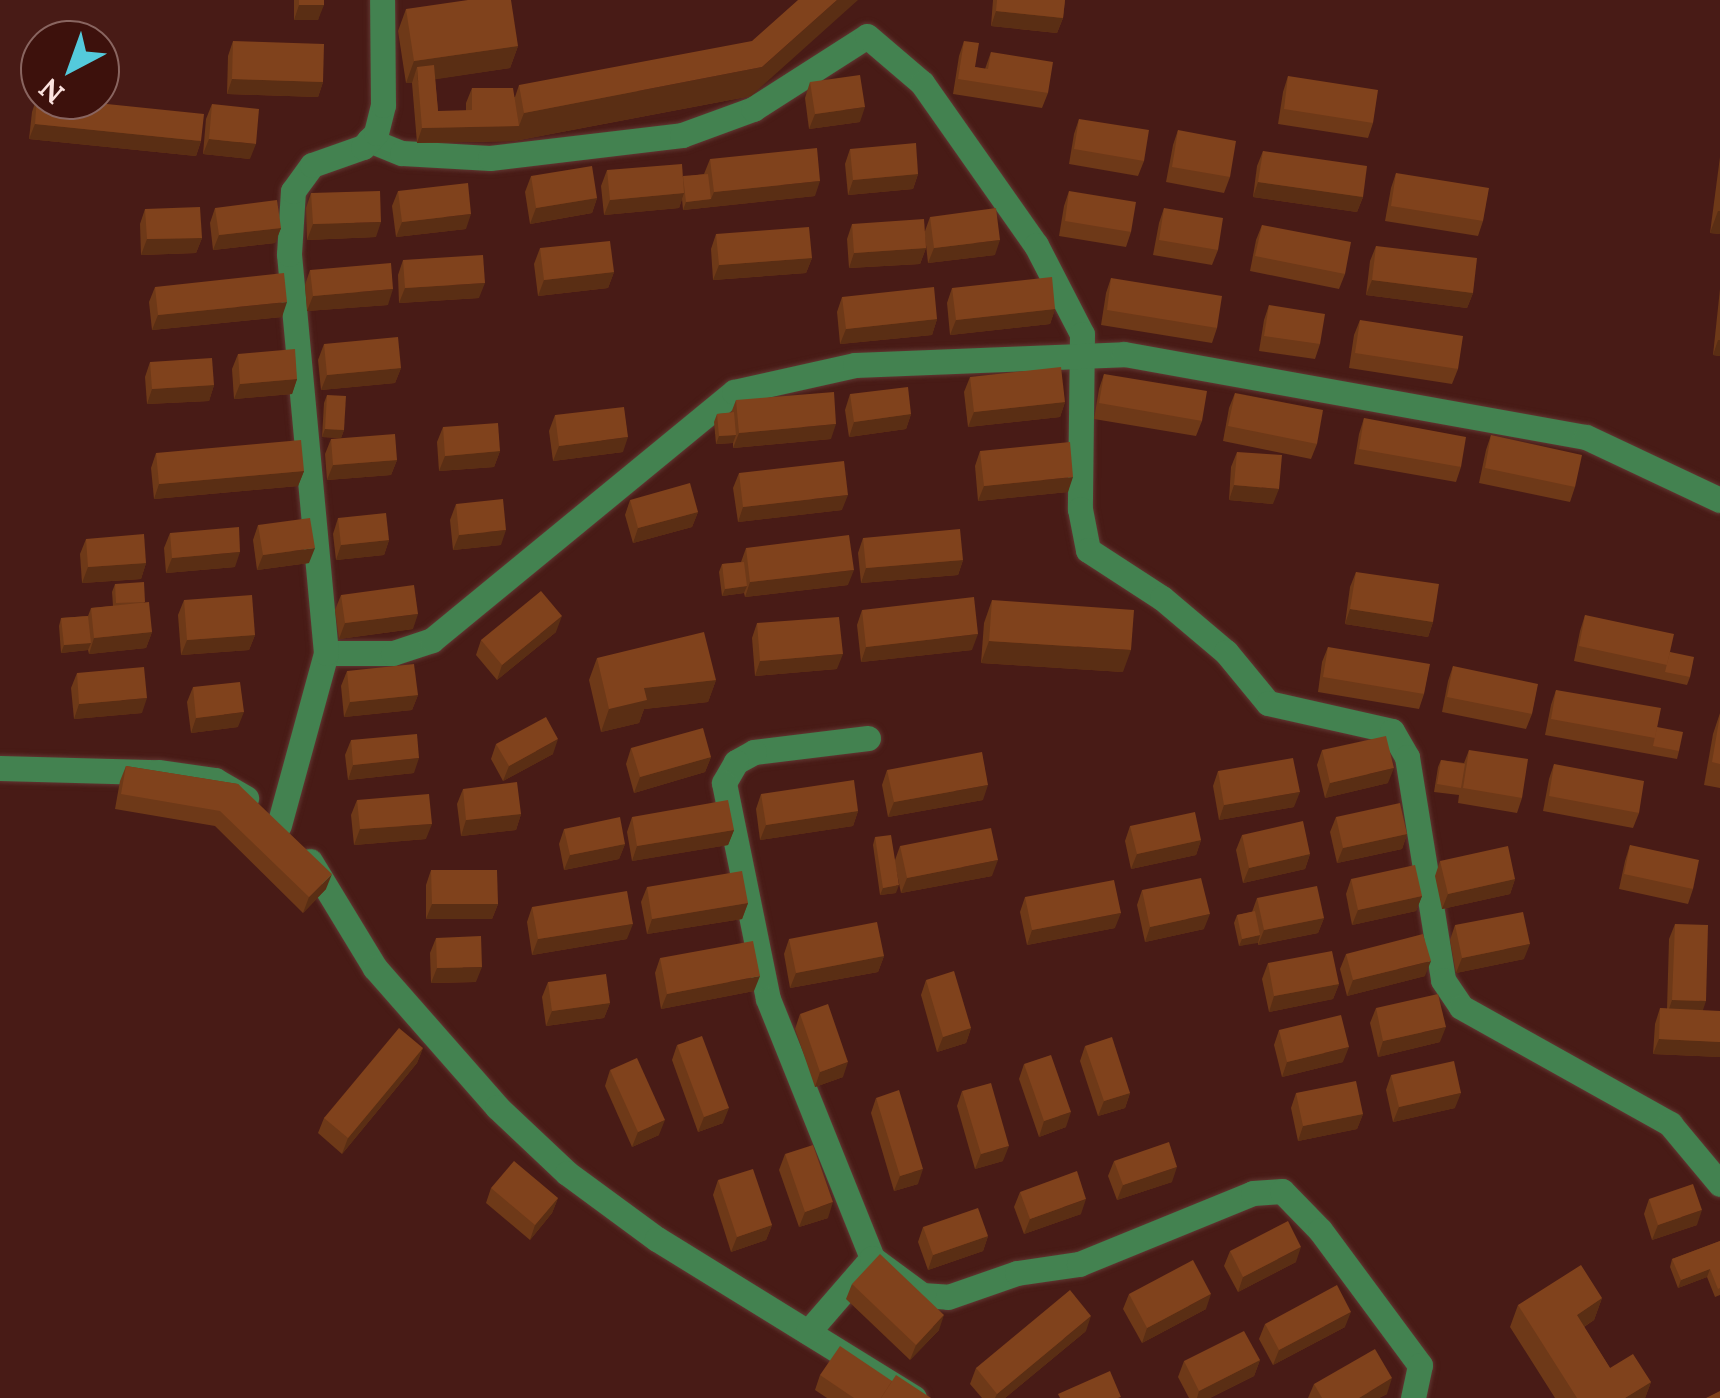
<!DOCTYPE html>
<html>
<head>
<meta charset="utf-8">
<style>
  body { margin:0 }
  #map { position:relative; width:1720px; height:1398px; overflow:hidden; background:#481b16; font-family:Lora,serif }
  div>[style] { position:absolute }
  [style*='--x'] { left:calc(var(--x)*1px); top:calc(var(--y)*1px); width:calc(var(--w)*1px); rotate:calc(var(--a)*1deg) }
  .roads { filter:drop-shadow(0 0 2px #613732) drop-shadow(0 0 2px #613732) }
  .minor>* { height:25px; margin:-12.5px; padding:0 12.5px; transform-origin:12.5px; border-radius:12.5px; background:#438250 }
  .wall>* { inset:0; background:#6e3918 }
  .shaded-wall>* { inset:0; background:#5a2e14 }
  .building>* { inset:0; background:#80421c }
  span { translate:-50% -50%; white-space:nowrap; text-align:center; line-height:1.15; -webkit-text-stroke:8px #3d110c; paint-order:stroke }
  .north { position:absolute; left:20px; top:20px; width:100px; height:100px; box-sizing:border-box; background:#3d110c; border:2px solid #896560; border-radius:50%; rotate:221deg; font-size:28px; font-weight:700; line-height:40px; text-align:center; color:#fce3df }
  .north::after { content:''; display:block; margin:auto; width:35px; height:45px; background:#54cadc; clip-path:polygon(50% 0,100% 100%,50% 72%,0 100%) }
</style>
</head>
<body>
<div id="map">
  <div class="roads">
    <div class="minor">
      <div style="--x:369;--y:140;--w:35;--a:22"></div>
      <div style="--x:402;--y:153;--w:88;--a:3.3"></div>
      <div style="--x:490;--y:158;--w:193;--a:-6.8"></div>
      <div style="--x:682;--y:135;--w:76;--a:-20.1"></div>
      <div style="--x:753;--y:109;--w:135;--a:-32.6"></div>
      <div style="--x:867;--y:36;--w:72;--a:40.5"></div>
      <div style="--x:922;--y:83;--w:198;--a:54.9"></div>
      <div style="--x:1036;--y:245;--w:100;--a:62.7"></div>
      <div style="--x:1082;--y:334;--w:175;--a:90.7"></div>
      <div style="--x:1080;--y:509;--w:42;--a:79"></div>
      <div style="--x:1088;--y:550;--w:88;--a:33"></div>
      <div style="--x:1162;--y:598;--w:84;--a:40.2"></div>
      <div style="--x:1226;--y:652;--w:66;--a:50.5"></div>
      <div style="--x:1268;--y:703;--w:127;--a:12.7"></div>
      <div style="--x:1392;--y:731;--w:30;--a:60"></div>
      <div style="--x:1407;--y:757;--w:226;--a:80.8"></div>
      <div style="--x:1443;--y:980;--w:32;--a:56"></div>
      <div style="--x:1461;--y:1007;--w:240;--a:29.2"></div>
      <div style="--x:1670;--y:1124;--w:78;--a:50.2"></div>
      <div style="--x:326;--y:653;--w:67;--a:0"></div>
      <div style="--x:393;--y:653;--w:41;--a:-18.4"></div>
      <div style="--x:432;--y:640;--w:391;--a:-39.4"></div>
      <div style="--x:734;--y:392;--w:124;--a:-12.6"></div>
      <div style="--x:855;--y:365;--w:269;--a:-2.3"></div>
      <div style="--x:1124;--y:354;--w:469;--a:10.2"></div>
      <div style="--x:1586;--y:437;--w:148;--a:25.2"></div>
      <div style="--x:868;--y:738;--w:115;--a:173"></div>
      <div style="--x:754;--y:752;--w:21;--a:151"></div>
      <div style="--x:736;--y:762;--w:24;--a:120"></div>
      <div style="--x:724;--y:783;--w:220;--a:78.5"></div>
      <div style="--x:768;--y:999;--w:279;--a:68.1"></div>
      <div style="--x:0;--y:768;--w:158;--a:1.5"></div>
      <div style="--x:158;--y:772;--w:58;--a:8"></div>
      <div style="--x:215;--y:780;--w:36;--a:30"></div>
      <div style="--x:279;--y:825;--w:178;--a:-74.7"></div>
      <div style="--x:326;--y:653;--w:401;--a:-95.3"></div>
      <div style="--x:289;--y:254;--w:63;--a:-86.4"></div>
      <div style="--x:293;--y:191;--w:32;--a:-54"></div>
      <div style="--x:312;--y:165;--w:54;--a:-19.4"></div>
      <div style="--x:363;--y:147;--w:19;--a:-47"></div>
      <div style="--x:376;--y:133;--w:29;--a:-76"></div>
      <div style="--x:383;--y:105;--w:105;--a:-90.5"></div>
      <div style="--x:310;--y:861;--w:125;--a:58.7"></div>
      <div style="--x:375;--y:968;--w:185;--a:48.7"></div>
      <div style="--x:497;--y:1107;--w:96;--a:43.3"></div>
      <div style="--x:567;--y:1173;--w:112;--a:36.3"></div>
      <div style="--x:657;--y:1239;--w:302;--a:31.7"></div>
      <div style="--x:808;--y:1332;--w:98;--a:-49.1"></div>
      <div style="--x:872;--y:1258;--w:62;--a:36.5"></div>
      <div style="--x:922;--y:1295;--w:26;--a:4"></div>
      <div style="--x:948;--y:1297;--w:73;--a:-19.2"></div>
      <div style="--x:1017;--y:1273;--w:63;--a:-8.3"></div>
      <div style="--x:1079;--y:1264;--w:188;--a:-22.2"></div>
      <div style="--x:1253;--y:1193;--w:29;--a:-4"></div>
      <div style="--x:1282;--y:1191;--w:54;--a:45.7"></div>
      <div style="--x:1320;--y:1230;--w:168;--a:53.5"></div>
      <div style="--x:1420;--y:1365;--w:34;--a:102"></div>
    </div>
  </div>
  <div class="wall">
    <div style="clip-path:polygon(294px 0,324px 0,318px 20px,294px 20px)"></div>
    <div style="clip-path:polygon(993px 0,1065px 0,1063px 18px,1057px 33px,991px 26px)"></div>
    <div style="clip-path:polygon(406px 9px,518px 46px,510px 68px,435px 79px,438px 111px,466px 111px,466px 103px,472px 88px,515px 97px,519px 85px,751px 96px,514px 141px,417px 143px,412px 83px,406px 83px,398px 31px)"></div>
    <div style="clip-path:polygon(233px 41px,323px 82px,318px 97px,227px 94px,228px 56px)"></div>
    <div style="clip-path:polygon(964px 41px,975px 67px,985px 69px,991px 52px,1048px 93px,1042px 108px,953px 94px,959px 56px)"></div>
    <div style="clip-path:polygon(1288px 76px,1373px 123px,1368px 138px,1278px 124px,1283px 92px)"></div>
    <div style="clip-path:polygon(810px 82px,860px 122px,809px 129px,805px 98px)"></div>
    <div style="clip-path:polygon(37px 97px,201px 141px,196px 156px,29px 139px,32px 112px)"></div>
    <div style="clip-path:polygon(212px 104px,250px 159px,203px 154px,206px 119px)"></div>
    <div style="clip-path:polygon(1079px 119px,1144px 161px,1138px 176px,1069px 164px,1074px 134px)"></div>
    <div style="clip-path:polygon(1178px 130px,1230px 177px,1224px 193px,1166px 182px,1173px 145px)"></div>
    <div style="clip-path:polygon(850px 149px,918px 174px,913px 189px,848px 195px,845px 164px)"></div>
    <div style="clip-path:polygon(1263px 151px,1363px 197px,1357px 212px,1253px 197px,1257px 166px)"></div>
    <div style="clip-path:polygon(1720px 157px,1720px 234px,1710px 233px)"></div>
    <div style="clip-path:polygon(710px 159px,815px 196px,683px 210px,682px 199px,679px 208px,604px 215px,601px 186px,607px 170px,683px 177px,704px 174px)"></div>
    <div style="clip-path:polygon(1396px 173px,1483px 221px,1478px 236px,1385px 221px,1391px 188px)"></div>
    <div style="clip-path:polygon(531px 176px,597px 198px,592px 213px,530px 224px,525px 192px)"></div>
    <div style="clip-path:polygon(398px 191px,466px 229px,396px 237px,392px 206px)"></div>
    <div style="clip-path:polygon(1069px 191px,1131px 232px,1126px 247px,1059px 236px,1064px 206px)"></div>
    <div style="clip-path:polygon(311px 193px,376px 237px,307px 240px,306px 208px)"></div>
    <div style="clip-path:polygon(215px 208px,281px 228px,275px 243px,213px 250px,210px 223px)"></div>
    <div style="clip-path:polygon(1164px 208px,1218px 250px,1212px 265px,1153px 255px,1159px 223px)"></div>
    <div style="clip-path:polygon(145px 209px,202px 238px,196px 253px,141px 255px,140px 224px)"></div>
    <div style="clip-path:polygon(930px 217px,995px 255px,928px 263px,925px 236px,926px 248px,920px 264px,849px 268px,847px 239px,852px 224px,925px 231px)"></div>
    <div style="clip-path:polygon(1262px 225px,1345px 274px,1339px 289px,1250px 271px,1256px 240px)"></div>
    <div style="clip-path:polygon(716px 234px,812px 258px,806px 273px,713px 280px,711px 249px)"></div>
    <div style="clip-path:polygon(1376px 246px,1473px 293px,1467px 308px,1366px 295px,1370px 261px)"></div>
    <div style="clip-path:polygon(540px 248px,614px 272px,608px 288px,538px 296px,534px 264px)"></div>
    <div style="clip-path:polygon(403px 260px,479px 298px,399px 303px,398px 275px)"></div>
    <div style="clip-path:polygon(310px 270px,388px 305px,307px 311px,305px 285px)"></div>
    <div style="clip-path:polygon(1111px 278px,1217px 328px,1212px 343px,1101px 325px,1106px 293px)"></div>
    <div style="clip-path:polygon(155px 287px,282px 317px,152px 330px,149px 302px)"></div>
    <div style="clip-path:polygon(952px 288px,1055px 309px,1050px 324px,950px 335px,947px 303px)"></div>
    <div style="clip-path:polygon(1720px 289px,1720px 356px,1713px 355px)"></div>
    <div style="clip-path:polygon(842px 297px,937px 319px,932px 335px,840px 344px,837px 312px)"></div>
    <div style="clip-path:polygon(1269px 305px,1320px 344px,1315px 359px,1259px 351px,1264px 320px)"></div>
    <div style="clip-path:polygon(1360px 320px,1458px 369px,1452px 384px,1349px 368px,1354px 335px)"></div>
    <div style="clip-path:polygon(324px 344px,401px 368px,395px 383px,321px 390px,318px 360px)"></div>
    <div style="clip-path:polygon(238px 354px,297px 379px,292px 394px,234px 399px,232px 369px)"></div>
    <div style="clip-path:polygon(150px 362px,214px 385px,209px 401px,147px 404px,145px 377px)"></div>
    <div style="clip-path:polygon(1104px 374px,1202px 421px,1196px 436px,1094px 419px,1099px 389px)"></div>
    <div style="clip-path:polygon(970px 377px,1065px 402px,1060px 417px,968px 427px,964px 392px)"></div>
    <div style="clip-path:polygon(1235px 393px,1317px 444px,1311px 459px,1223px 441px,1229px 408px)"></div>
    <div style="clip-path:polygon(850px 394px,911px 414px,906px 429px,849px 437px,845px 410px)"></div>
    <div style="clip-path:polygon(327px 395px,344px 430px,341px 438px,322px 437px,324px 403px)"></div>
    <div style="clip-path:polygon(736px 400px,831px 439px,733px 448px,733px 443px,716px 444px,714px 422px,717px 414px,731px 413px)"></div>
    <div style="clip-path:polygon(555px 415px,623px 452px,553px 461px,549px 431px)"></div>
    <div style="clip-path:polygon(1364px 418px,1461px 467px,1456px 482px,1354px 464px,1359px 434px)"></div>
    <div style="clip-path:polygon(443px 427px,500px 451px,494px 467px,439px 471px,437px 442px)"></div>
    <div style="clip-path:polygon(1491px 435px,1575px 487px,1570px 502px,1479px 483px,1486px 450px)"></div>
    <div style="clip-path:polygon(331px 439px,397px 460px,391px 475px,327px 480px,325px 454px)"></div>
    <div style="clip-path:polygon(980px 451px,1068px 492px,978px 501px,975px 466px)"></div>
    <div style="clip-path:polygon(1237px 452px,1273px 504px,1229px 500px,1231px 467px)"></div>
    <div style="clip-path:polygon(156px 453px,304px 471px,298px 486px,154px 499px,151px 468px)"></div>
    <div style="clip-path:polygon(739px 473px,842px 510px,738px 522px,733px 488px)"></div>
    <div style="clip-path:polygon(630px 500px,698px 512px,692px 527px,633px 543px,625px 515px)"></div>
    <div style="clip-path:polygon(456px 504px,501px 545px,453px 550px,450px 520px)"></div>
    <div style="clip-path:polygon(338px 518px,389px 540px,384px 555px,336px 560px,333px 534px)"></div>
    <div style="clip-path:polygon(258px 525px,309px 563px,257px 570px,253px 540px)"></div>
    <div style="clip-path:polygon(170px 533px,235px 567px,166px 573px,164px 548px)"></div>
    <div style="clip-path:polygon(863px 538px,963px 560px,958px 575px,861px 583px,858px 553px)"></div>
    <div style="clip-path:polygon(86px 539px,146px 563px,141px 579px,82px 583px,80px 554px)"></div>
    <div style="clip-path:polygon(746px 548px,848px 585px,745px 597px,744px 593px,722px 596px,719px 572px,722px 564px,741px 562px)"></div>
    <div style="clip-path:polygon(1356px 572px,1433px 622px,1428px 637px,1345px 624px,1350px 587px)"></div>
    <div style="clip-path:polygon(115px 584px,145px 603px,152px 632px,146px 648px,89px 654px,88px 650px,61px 653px,59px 626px,61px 618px,88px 616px,91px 608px,113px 606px,112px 592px)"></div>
    <div style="clip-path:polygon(341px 595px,413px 629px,339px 639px,335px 610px)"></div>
    <div style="clip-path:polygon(184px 600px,255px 635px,249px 650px,181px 655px,178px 615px)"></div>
    <div style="clip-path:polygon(992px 600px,1123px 672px,981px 663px,984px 623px)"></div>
    <div style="clip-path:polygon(862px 610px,972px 650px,861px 662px,857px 625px)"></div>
    <div style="clip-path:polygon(1585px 615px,1670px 652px,1690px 677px,1687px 685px,1574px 661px,1580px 631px)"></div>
    <div style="clip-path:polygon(757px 623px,837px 669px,755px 676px,752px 638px)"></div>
    <div style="clip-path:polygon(556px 632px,497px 680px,476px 655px,481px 640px)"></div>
    <div style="clip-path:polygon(1328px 647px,1424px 694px,1419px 709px,1318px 692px,1322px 662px)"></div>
    <div style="clip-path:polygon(597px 658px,716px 680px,708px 702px,644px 709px,639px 723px,601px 732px,589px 680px)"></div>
    <div style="clip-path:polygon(1453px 666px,1532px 714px,1526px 729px,1442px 712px,1448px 681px)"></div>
    <div style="clip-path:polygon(347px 671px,418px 695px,412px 710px,344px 717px,341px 686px)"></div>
    <div style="clip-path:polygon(77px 673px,142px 713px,74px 719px,71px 688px)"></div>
    <div style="clip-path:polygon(193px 687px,238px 727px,191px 733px,187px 702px)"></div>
    <div style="clip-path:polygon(1556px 690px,1657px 727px,1679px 751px,1677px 759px,1545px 735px,1551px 705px)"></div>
    <div style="clip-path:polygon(1720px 713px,1720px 788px,1704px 785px,1713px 734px)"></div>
    <div style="clip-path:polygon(351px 740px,414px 773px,348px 780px,345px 755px)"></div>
    <div style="clip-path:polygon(496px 744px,553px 754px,503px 781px,491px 759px)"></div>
    <div style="clip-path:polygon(631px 748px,711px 757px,705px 772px,634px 793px,626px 764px)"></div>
    <div style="clip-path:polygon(1322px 750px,1388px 783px,1325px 798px,1317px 765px)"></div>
    <div style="clip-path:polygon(1469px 750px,1522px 798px,1517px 813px,1458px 803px,1459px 795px,1434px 792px,1438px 767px,1441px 760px,1464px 763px)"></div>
    <div style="clip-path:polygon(1554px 764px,1639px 813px,1633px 828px,1543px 811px,1549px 779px)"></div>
    <div style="clip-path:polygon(126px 766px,238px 784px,326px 889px,303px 913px,215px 826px,115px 809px,120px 781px)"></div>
    <div style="clip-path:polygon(887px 770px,983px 800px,888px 817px,882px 785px)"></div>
    <div style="clip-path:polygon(1218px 771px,1294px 807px,1219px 820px,1213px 786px)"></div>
    <div style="clip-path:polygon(463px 789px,521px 814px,516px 830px,461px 836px,457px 804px)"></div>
    <div style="clip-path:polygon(761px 794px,858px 811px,853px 826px,760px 840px,756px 809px)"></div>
    <div style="clip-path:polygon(357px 800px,426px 839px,354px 845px,351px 815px)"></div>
    <div style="clip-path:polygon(632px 817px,734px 830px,728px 845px,632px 861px,627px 832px)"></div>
    <div style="clip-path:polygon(1336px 817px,1407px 834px,1402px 849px,1337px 863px,1330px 832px)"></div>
    <div style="clip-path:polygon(1130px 826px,1201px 840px,1196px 855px,1131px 869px,1125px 841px)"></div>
    <div style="clip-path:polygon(564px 829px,625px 844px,619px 859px,564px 870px,559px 844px)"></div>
    <div style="clip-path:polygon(1242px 835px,1310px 854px,1305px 869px,1243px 883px,1236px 850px)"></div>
    <div style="clip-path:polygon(875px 837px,895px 860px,900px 846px,992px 876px,901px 893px,896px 869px,896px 893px,880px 895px,873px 845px)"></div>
    <div style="clip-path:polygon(1630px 845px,1693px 889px,1688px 904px,1619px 889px,1625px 861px)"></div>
    <div style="clip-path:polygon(1440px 861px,1515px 879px,1510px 894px,1442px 909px,1435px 876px)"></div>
    <div style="clip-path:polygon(431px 870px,498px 904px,492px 919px,426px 919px,426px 885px)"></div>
    <div style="clip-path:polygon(1351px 879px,1422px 896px,1416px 911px,1352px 925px,1346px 894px)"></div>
    <div style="clip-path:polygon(647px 887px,748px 903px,742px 919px,647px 934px,641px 902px)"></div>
    <div style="clip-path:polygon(1142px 890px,1204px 929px,1145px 942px,1137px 905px)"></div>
    <div style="clip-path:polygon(1025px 897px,1115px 928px,1027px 945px,1020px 912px)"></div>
    <div style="clip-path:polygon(1257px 898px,1324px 918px,1318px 933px,1258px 945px,1258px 942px,1239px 946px,1234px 923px,1237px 915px,1252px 912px)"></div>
    <div style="clip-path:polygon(532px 907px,627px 939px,532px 955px,527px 922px)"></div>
    <div style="clip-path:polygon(1675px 924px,1703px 1011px,1720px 1011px,1720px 1057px,1653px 1054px,1655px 1024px,1660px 1008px,1667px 1009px,1669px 939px)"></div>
    <div style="clip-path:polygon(1455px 925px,1524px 959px,1456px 973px,1450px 940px)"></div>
    <div style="clip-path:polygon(436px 938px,476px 982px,431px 983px,430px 953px)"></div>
    <div style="clip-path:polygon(789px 939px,884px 956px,878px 972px,790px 988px,784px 954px)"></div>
    <div style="clip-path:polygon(1346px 954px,1425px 976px,1347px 996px,1340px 969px)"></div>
    <div style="clip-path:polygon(660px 958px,754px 991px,661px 1009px,655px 973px)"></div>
    <div style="clip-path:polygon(1268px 963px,1339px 984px,1333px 999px,1269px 1012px,1262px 979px)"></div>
    <div style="clip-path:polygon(926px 980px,971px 1028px,966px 1043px,937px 1052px,921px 995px)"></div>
    <div style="clip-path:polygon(548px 982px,610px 1003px,604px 1018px,546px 1026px,542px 997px)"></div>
    <div style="clip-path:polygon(1376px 1008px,1440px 1042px,1378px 1057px,1370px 1023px)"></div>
    <div style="clip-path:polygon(800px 1014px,843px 1077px,815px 1087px,795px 1029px)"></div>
    <div style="clip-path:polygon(1279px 1030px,1343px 1062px,1282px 1077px,1274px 1045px)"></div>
    <div style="clip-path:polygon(677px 1045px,723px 1123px,698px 1132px,672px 1060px)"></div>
    <div style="clip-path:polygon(1085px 1046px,1130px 1093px,1125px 1108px,1098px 1116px,1080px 1061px)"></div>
    <div style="clip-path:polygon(423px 1048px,417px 1063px,342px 1154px,318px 1133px,324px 1118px)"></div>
    <div style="clip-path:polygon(1024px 1064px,1066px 1127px,1039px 1137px,1019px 1079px)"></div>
    <div style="clip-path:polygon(610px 1070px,659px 1135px,632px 1147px,605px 1086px)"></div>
    <div style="clip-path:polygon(1391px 1075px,1455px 1108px,1393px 1122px,1386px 1090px)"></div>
    <div style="clip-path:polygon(962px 1091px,1003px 1161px,975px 1169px,957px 1106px)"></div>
    <div style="clip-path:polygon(1296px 1093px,1363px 1114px,1357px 1129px,1298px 1141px,1291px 1108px)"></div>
    <div style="clip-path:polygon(876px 1098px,918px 1184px,894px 1191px,871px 1113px)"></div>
    <div style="clip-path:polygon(785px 1154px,828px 1218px,799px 1227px,779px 1170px)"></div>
    <div style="clip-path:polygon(1114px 1161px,1172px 1182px,1117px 1200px,1108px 1176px)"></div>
    <div style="clip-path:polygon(718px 1180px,772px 1225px,766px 1240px,731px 1252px,713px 1195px)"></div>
    <div style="clip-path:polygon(491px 1188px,558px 1198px,552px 1213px,530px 1240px,486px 1203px)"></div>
    <div style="clip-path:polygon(1020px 1192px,1081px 1214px,1024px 1234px,1014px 1207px)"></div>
    <div style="clip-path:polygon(1649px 1199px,1697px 1225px,1652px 1240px,1644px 1214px)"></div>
    <div style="clip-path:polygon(923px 1227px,988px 1236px,983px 1251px,928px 1270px,918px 1242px)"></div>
    <div style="clip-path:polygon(1720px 1241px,1720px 1295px,1715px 1297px,1707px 1277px,1678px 1288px,1670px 1267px,1672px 1259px)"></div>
    <div style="clip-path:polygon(1230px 1251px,1296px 1262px,1238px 1292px,1224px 1266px)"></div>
    <div style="clip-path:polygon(852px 1284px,939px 1330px,910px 1360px,846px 1299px)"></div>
    <div style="clip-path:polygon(1129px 1294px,1206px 1309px,1142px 1343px,1123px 1309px)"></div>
    <div style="clip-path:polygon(1602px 1298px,1594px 1320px,1584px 1327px,1610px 1368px,1651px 1382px,1645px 1398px,1555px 1398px,1510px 1327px,1518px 1305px)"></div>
    <div style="clip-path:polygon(1265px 1324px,1345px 1327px,1273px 1365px,1259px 1339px)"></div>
    <div style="clip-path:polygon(1086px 1331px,1005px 1398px,982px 1398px,970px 1384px,976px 1368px)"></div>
    <div style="clip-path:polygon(1260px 1360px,1254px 1376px,1210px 1398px,1189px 1398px,1178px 1377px,1184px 1361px)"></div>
    <div style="clip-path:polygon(820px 1375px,892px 1381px,931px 1398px,827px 1398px,815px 1390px)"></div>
    <div style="clip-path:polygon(1314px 1384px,1387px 1394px,1379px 1398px,1308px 1398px)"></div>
  </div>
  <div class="shaded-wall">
    <div style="clip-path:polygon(837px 0,858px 0,751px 96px,514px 141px,417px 143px,422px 128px,519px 126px,524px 113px,762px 67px)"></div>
    <div style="clip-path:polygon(299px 5px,324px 5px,318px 20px,294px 20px)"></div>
    <div style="clip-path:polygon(996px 11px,1063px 18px,1057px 33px,991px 26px)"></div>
    <div style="clip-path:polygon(518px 46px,510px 68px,418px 82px,417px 67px,412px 83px,406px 83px,414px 61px)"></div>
    <div style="clip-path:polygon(232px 79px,323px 82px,318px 97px,227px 94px)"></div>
    <div style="clip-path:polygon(865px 107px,860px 122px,809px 129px,815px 114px)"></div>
    <div style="clip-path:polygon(35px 124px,201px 141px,196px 156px,29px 139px)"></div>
    <div style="clip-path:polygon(209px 139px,256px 144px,250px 159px,203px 154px)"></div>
    <div style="clip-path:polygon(918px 174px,913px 189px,848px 195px,853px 180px)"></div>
    <div style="clip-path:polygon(820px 181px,815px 196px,683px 210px,686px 202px,711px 199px,714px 192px)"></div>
    <div style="clip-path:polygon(1258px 182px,1363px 197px,1357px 212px,1253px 197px)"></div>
    <div style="clip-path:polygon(684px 193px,679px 208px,604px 215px,610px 200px)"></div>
    <div style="clip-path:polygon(597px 198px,592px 213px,530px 224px,536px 208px)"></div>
    <div style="clip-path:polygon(1718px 211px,1720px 211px,1720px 234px,1710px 233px)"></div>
    <div style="clip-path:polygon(471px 214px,466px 229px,396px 237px,402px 222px)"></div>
    <div style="clip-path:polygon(381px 222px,376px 237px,307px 240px,313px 224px)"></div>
    <div style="clip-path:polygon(281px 228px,275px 243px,213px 250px,219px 235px)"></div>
    <div style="clip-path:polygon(202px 238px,196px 253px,141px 255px,147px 239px)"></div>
    <div style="clip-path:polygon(1000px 240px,995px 255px,928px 263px,934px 248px)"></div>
    <div style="clip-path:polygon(926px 248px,920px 264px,849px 268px,854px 253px)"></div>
    <div style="clip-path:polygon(812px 258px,806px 273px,713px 280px,719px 265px)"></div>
    <div style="clip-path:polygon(614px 272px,608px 288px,538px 296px,544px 280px)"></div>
    <div style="clip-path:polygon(1372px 280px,1473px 293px,1467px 308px,1366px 295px)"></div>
    <div style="clip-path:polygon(485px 283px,479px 298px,399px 303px,405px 288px)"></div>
    <div style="clip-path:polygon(393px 289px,388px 305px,307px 311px,313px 296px)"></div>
    <div style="clip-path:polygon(287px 302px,282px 317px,152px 330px,158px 315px)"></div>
    <div style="clip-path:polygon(1055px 309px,1050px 324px,950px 335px,956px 320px)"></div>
    <div style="clip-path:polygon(937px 319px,932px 335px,840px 344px,846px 329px)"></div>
    <div style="clip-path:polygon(1718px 340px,1720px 340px,1720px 356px,1713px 355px)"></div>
    <div style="clip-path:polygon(401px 368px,395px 383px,321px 390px,327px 375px)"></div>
    <div style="clip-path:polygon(297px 379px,292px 394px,234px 399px,240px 384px)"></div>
    <div style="clip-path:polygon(214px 385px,209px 401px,147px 404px,152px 389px)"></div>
    <div style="clip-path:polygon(1065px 402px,1060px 417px,968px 427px,974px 412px)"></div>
    <div style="clip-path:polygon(911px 414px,906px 429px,849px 437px,854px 422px)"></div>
    <div style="clip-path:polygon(836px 424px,831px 439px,733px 448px,739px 433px)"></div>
    <div style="clip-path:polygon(325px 429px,344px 430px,341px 438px,322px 437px)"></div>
    <div style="clip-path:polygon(736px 435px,733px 443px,716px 444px,719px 436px)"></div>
    <div style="clip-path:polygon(628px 437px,623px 452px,553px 461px,559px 446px)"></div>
    <div style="clip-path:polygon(500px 451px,494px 467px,439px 471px,445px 456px)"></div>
    <div style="clip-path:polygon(397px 460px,391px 475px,327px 480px,333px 465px)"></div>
    <div style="clip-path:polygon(304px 471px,298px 486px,154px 499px,159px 484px)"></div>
    <div style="clip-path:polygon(1073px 477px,1068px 492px,978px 501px,984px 486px)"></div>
    <div style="clip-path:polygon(1234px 485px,1279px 489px,1273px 504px,1229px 500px)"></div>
    <div style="clip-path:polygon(848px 495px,842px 510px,738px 522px,743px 507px)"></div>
    <div style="clip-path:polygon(698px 512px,692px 527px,633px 543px,638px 528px)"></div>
    <div style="clip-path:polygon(506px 530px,501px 545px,453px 550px,459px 535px)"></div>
    <div style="clip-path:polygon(389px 540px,384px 555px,336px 560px,341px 545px)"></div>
    <div style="clip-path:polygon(315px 548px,309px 563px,257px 570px,263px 555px)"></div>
    <div style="clip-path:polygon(240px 552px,235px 567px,166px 573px,172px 558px)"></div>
    <div style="clip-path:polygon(963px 560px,958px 575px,861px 583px,866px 568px)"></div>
    <div style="clip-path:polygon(146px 563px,141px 579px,82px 583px,88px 567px)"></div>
    <div style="clip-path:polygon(854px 570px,848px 585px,745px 597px,750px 582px)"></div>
    <div style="clip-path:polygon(747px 586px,744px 593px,722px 596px,725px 589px)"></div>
    <div style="clip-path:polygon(1350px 609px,1433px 622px,1428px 637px,1345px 624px)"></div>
    <div style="clip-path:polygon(418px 614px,413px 629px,339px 639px,345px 623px)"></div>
    <div style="clip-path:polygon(562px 616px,556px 632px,497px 680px,502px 665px)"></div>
    <div style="clip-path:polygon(152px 632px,146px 648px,89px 654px,94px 638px)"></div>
    <div style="clip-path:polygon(978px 634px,972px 650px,861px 662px,866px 647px)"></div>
    <div style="clip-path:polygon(255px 635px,249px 650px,181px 655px,187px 640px)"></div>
    <div style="clip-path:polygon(989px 641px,1131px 650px,1123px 672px,981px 663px)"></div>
    <div style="clip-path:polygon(91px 643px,88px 650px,61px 653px,64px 645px)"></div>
    <div style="clip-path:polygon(843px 654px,837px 669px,755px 676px,760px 661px)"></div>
    <div style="clip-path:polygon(716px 680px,708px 702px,644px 709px,639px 723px,601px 732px,609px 709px,644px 688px)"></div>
    <div style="clip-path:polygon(418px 695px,412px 710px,344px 717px,350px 702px)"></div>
    <div style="clip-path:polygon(147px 698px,142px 713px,74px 719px,79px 704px)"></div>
    <div style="clip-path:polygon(244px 712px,238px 727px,191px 733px,196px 718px)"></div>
    <div style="clip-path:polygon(558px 739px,553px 754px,503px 781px,509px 766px)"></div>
    <div style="clip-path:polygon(711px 757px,705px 772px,634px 793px,640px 777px)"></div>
    <div style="clip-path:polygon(419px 758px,414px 773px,348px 780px,353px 765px)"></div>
    <div style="clip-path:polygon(1394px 768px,1388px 783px,1325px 798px,1330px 783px)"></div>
    <div style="clip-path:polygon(988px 785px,983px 800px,888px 817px,894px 802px)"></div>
    <div style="clip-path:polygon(1300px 792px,1294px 807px,1219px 820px,1224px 805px)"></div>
    <div style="clip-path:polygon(858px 811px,853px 826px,760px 840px,766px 825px)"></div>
    <div style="clip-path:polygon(521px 814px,516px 830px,461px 836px,466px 820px)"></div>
    <div style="clip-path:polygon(432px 824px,426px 839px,354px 845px,360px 829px)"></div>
    <div style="clip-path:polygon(734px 830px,728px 845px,632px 861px,637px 846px)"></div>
    <div style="clip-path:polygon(1407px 834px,1402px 849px,1337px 863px,1343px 848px)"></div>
    <div style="clip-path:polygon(1201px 840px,1196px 855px,1131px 869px,1137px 854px)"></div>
    <div style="clip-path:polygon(625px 844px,619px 859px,564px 870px,570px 855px)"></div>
    <div style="clip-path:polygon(1310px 854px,1305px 869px,1243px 883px,1249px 868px)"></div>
    <div style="clip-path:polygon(998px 860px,992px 876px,901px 893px,907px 878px)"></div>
    <div style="clip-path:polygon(332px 874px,326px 889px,303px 913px,309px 897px)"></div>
    <div style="clip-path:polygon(1515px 879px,1510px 894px,1442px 909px,1448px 894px)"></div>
    <div style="clip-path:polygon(899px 885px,896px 893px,880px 895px,883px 888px)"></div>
    <div style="clip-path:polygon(1422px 896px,1416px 911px,1352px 925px,1358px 910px)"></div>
    <div style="clip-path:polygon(748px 903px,742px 919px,647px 934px,652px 919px)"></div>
    <div style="clip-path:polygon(432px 904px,498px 904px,492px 919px,426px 919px)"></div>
    <div style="clip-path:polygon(1121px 913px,1115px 928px,1027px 945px,1032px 930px)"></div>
    <div style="clip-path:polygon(1210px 914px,1204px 929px,1145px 942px,1150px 927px)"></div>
    <div style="clip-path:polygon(1324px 918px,1318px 933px,1258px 945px,1264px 930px)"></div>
    <div style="clip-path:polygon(633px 924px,627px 939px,532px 955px,538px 939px)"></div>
    <div style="clip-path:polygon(1260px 935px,1258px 943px,1239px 946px,1242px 939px)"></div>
    <div style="clip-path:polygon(1530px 944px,1524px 959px,1456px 973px,1462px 958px)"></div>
    <div style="clip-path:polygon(884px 956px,878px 972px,790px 988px,796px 973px)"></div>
    <div style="clip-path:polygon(1431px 961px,1425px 976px,1347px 996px,1353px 980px)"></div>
    <div style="clip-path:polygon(482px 967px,476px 982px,431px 983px,437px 968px)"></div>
    <div style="clip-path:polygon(760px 976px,754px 991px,661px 1009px,667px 994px)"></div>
    <div style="clip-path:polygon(1339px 984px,1333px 999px,1269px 1012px,1274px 996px)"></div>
    <div style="clip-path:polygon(1672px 1000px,1706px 1001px,1701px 1016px,1667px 1015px)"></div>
    <div style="clip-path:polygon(610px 1003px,604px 1018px,546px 1026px,552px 1011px)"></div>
    <div style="clip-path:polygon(1446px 1027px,1440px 1042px,1378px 1057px,1383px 1041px)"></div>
    <div style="clip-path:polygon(971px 1028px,966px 1043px,937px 1052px,943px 1037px)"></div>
    <div style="clip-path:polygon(1659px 1039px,1720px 1042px,1720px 1057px,1653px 1054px)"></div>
    <div style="clip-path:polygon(1349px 1047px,1343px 1062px,1282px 1077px,1287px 1062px)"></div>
    <div style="clip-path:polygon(423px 1048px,417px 1063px,342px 1154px,348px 1138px)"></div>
    <div style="clip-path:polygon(848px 1062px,843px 1077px,815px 1087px,820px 1072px)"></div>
    <div style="clip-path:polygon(1130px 1093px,1125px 1108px,1098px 1116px,1104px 1101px)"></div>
    <div style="clip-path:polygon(1461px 1093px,1455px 1108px,1393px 1122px,1399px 1107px)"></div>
    <div style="clip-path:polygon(729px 1108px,723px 1123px,698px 1132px,704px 1117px)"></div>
    <div style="clip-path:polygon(1071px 1112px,1066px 1127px,1039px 1137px,1044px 1121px)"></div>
    <div style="clip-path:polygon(1363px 1114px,1357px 1129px,1298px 1141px,1303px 1126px)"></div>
    <div style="clip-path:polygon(665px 1120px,659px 1135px,632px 1147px,638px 1132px)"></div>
    <div style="clip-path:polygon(1009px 1146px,1003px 1161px,975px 1169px,981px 1154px)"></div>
    <div style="clip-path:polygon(1177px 1167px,1172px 1182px,1117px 1200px,1123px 1185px)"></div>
    <div style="clip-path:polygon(923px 1169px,918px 1184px,894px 1191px,900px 1176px)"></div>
    <div style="clip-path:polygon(558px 1198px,552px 1213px,530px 1240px,535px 1225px)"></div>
    <div style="clip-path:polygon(1086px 1199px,1081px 1214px,1024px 1234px,1030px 1219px)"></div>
    <div style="clip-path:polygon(833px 1202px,828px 1218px,799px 1227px,805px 1212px)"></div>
    <div style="clip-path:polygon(1702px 1210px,1697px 1225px,1652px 1240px,1658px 1225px)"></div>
    <div style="clip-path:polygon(772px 1225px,766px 1240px,731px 1252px,737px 1237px)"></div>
    <div style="clip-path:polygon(988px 1236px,983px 1251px,928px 1270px,933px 1255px)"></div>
    <div style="clip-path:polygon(1301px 1247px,1296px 1262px,1238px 1292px,1243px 1277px)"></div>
    <div style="clip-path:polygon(1710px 1269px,1707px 1277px,1678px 1288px,1681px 1280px)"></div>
    <div style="clip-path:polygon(1211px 1294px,1206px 1309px,1142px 1343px,1147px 1328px)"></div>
    <div style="clip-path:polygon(1602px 1298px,1594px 1320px,1568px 1337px,1577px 1315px)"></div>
    <div style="clip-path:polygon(1351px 1312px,1345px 1327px,1273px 1365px,1279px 1350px)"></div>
    <div style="clip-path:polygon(944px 1315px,939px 1330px,910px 1360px,916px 1345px)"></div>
    <div style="clip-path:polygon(1091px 1316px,1086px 1331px,1005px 1398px,995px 1398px,997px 1394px)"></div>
    <div style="clip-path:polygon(1260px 1360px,1254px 1376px,1210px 1398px,1197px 1398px,1199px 1391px)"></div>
    <div style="clip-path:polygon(1392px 1378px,1387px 1394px,1379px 1398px,1359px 1398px)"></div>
    <div style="clip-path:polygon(1651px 1382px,1645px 1398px,1625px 1398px)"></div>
  </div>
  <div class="building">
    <div style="clip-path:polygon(299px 0,324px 0,324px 5px,299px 5px)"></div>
    <div style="clip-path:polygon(468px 0,511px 0,518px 46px,414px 61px,406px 9px)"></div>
    <div style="clip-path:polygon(798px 0,837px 0,762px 67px,524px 113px,519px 85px,752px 41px)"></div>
    <div style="clip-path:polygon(997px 0,1065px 0,1063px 18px,996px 11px)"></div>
    <div style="clip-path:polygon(233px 41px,324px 44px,323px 82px,232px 79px)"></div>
    <div style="clip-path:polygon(964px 41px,979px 43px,975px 67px,988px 69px,991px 52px,1053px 62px,1048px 93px,958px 79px)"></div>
    <div style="clip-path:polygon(434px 65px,438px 111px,472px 110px,472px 88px,513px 88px,519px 126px,422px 128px,417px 67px)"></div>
    <div style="clip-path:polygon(860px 75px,865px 107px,815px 114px,810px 82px)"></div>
    <div style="clip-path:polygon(1288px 76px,1378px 90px,1373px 123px,1284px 109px)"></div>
    <div style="clip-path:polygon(37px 97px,40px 97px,40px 100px,68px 100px,204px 114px,201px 141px,35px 124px)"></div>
    <div style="clip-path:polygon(212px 104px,259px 109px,256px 144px,209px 139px)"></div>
    <div style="clip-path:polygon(1079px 119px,1149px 130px,1144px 161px,1074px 149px)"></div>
    <div style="clip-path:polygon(1178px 130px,1236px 141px,1230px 177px,1172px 167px)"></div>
    <div style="clip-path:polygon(916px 143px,918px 174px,853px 180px,850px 149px)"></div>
    <div style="clip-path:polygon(817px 148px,820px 181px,714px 192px,710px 159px)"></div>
    <div style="clip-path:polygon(1263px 151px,1367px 166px,1363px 197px,1258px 182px)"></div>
    <div style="clip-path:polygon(682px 164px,684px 193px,610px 200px,607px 170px)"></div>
    <div style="clip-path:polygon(592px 166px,597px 198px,536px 208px,531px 176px)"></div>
    <div style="clip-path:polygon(1396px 173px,1489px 188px,1483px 221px,1391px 206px)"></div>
    <div style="clip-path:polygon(708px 174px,711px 199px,686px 202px,683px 176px)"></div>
    <div style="clip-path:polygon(468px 183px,471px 214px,402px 222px,398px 191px)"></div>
    <div style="clip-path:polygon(380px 191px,381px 222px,313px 224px,311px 193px)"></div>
    <div style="clip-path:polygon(1069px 191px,1136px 202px,1131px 232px,1065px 221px)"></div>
    <div style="clip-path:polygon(277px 200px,281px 228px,219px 235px,215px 208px)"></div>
    <div style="clip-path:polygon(200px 207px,202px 238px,147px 239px,145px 209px)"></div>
    <div style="clip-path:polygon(996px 208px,1000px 240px,934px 248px,930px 217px)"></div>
    <div style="clip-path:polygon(1164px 208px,1223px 218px,1218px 250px,1159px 240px)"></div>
    <div style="clip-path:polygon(924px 219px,926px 248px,854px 253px,852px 224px)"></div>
    <div style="clip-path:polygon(1262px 225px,1351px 242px,1345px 274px,1255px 256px)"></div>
    <div style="clip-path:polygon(809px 227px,812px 258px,719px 265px,716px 234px)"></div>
    <div style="clip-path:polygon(610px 241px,614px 272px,544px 280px,540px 248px)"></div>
    <div style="clip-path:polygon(1376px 246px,1477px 258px,1473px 293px,1372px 280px)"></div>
    <div style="clip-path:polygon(483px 255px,485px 283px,405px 288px,403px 260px)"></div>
    <div style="clip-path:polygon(391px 263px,393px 289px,313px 296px,310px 270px)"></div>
    <div style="clip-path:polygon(284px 273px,287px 302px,158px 315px,155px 287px)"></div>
    <div style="clip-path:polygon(1052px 277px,1055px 309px,956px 320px,952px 288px)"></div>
    <div style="clip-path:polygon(1111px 278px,1222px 296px,1217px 328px,1107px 310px)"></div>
    <div style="clip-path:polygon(934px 287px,937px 319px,846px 329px,842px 297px)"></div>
    <div style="clip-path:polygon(1269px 305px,1325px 314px,1320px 344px,1264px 336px)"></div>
    <div style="clip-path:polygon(1360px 320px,1463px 336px,1458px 369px,1355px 353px)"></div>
    <div style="clip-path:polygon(398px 337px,401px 368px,327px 375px,324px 344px)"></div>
    <div style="clip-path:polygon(295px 349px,297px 379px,240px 384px,238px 354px)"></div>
    <div style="clip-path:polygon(212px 358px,214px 385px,152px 389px,150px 362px)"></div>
    <div style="clip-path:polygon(1061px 367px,1065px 402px,974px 412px,970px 377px)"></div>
    <div style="clip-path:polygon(1104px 374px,1207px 391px,1202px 421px,1099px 403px)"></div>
    <div style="clip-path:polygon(908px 387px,911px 414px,854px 422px,850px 394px)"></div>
    <div style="clip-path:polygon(834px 392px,836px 424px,739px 433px,736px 400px)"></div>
    <div style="clip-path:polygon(1235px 393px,1323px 410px,1317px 444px,1228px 426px)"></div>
    <div style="clip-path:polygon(327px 395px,346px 396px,344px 430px,325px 429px)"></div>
    <div style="clip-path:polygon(624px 407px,628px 437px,559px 446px,555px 415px)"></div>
    <div style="clip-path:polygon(734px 412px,736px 435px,719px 436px,717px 414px)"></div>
    <div style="clip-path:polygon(1364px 418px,1466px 437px,1461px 467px,1359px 449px)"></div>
    <div style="clip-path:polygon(498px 423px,500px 451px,445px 456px,443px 427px)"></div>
    <div style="clip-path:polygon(395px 434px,397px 460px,333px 465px,331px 439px)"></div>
    <div style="clip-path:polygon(1491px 435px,1582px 455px,1575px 487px,1485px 468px)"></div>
    <div style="clip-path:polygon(301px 440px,304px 471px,159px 484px,156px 453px)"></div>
    <div style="clip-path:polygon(1070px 442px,1073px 477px,984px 486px,980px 451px)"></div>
    <div style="clip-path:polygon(1237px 452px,1282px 455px,1279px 489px,1234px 485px)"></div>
    <div style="clip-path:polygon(844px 461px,848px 495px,743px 507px,739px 473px)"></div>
    <div style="clip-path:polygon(690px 483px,698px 512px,638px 528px,630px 500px)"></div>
    <div style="clip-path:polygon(503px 499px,506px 530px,459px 535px,456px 504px)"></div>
    <div style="clip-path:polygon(386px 513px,389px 540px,341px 545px,338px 518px)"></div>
    <div style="clip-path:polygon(310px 518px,315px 548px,263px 555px,258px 525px)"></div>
    <div style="clip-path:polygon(239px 527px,240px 552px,172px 558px,170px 533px)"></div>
    <div style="clip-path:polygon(960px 529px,963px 560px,866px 568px,863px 538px)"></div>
    <div style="clip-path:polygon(144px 534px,146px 563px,88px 567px,86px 539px)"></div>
    <div style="clip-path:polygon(849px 535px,854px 570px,750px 582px,746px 548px)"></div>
    <div style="clip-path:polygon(744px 562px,747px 586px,725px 589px,722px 564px)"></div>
    <div style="clip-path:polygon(1356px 572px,1439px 584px,1433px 622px,1350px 609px)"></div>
    <div style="clip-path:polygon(144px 582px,145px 602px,116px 603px,115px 584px)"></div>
    <div style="clip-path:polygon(414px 585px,418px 614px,345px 623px,341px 595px)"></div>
    <div style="clip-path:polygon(541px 591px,562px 616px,502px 665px,481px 640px)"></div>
    <div style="clip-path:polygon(252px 595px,255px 635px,187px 640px,184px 600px)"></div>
    <div style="clip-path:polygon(974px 597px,978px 634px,866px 647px,862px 610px)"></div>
    <div style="clip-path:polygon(992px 600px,1134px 610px,1131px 650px,989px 641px)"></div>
    <div style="clip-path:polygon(149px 602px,152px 632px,94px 638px,91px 608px)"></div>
    <div style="clip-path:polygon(1585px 615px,1674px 634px,1667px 665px,1579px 646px)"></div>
    <div style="clip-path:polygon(88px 616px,91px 643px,64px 645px,61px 618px)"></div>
    <div style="clip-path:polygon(839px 617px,843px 654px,760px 661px,757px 623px)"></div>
    <div style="clip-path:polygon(704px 632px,716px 680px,644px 688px,647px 700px,609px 709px,597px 658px)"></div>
    <div style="clip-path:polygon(1328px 647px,1430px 664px,1424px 694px,1323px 677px)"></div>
    <div style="clip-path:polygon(1670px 652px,1694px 657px,1690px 677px,1665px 672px)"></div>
    <div style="clip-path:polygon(414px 664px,418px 695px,350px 702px,347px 671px)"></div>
    <div style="clip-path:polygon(1453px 666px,1538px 684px,1532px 714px,1447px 697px)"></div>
    <div style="clip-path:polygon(144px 667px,147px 698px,79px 704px,77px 673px)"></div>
    <div style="clip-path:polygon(240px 682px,244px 712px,196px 718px,193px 687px)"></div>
    <div style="clip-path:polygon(1556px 690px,1661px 708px,1655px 738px,1551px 719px)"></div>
    <div style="clip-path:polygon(1720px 715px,1720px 764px,1712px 762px)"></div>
    <div style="clip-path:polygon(546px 717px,558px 739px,509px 766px,496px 744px)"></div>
    <div style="clip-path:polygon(1657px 727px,1683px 732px,1679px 751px,1653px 746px)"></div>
    <div style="clip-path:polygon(703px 728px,711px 757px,640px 777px,631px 748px)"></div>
    <div style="clip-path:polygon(417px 734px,419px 758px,353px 765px,351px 740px)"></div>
    <div style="clip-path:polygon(1386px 736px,1394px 768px,1330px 783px,1322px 750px)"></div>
    <div style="clip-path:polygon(1469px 750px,1528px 759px,1522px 798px,1463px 788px)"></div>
    <div style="clip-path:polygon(982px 752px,988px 785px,894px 802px,887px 770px)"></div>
    <div style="clip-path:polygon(1293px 758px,1300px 792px,1224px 805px,1218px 771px)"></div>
    <div style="clip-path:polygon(1441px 760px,1465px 764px,1461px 788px,1437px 784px)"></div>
    <div style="clip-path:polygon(1554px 764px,1644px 781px,1639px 813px,1549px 796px)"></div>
    <div style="clip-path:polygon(126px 766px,238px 784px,332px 874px,309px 897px,220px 811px,121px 794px)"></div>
    <div style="clip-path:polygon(854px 780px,858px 811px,766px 825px,761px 794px)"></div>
    <div style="clip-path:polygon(517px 782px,521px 814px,466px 820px,463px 789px)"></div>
    <div style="clip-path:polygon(429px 794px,432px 824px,360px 829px,357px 800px)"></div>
    <div style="clip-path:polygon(728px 800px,734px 830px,637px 846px,632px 817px)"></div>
    <div style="clip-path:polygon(1400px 803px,1407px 834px,1343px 848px,1336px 817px)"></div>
    <div style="clip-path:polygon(1195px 812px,1201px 840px,1137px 854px,1130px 826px)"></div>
    <div style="clip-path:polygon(620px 817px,625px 844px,570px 855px,564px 829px)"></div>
    <div style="clip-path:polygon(1303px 821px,1310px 854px,1249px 868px,1242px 835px)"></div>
    <div style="clip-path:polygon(991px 828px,998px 860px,907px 878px,900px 846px)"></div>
    <div style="clip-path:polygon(891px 835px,899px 885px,883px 888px,875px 837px)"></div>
    <div style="clip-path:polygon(1630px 845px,1699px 860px,1693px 889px,1624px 874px)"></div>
    <div style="clip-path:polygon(1508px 846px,1515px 879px,1448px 894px,1440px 861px)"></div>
    <div style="clip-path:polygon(1415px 865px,1422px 896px,1358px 910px,1351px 879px)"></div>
    <div style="clip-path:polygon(431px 870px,497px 870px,498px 904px,432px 904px)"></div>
    <div style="clip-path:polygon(742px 871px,748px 903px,652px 919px,647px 887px)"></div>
    <div style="clip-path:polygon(1201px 878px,1210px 914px,1150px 927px,1142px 890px)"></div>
    <div style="clip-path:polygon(1114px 880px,1121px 913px,1032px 930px,1025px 897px)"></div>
    <div style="clip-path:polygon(1317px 886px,1324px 918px,1264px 930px,1257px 898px)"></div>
    <div style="clip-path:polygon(627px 891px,633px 924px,538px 939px,532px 907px)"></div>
    <div style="clip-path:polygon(1255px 911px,1260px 935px,1242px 939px,1237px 915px)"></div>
    <div style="clip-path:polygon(1523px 912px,1530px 944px,1462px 958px,1455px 925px)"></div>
    <div style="clip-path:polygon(877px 922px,884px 956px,796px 973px,789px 939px)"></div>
    <div style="clip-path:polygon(1675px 924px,1708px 925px,1706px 1001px,1672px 1000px)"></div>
    <div style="clip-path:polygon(1423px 934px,1431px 961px,1353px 980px,1346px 954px)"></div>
    <div style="clip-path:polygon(481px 936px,482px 967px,437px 968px,436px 938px)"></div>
    <div style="clip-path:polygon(753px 941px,760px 976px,667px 994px,660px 958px)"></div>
    <div style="clip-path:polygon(1332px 951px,1339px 984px,1274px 996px,1268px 963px)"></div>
    <div style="clip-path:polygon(954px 971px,971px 1028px,943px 1037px,926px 980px)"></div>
    <div style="clip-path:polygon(606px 974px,610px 1003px,552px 1011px,548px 982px)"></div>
    <div style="clip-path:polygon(1438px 994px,1446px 1027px,1383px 1041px,1376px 1008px)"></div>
    <div style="clip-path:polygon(828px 1004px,848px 1062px,820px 1072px,800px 1014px)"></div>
    <div style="clip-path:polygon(1660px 1008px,1720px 1011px,1720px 1042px,1659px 1039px)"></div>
    <div style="clip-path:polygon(1341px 1015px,1349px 1047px,1287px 1062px,1279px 1030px)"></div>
    <div style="clip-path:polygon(399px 1028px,423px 1048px,348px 1138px,324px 1118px)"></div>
    <div style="clip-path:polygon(702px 1036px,729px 1108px,704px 1117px,677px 1045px)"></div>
    <div style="clip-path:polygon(1112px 1037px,1130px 1093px,1104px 1101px,1085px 1046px)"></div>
    <div style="clip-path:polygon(1051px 1055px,1071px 1112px,1044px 1121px,1024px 1064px)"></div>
    <div style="clip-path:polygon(637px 1058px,665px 1120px,638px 1132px,610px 1070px)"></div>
    <div style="clip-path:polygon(1454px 1061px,1461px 1093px,1399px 1107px,1391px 1075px)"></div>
    <div style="clip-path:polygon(1356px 1081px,1363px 1114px,1303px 1126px,1296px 1093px)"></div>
    <div style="clip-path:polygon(991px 1083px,1009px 1146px,981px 1154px,962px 1091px)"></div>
    <div style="clip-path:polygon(899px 1090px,923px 1169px,900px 1176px,876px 1098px)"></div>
    <div style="clip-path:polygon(1169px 1142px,1177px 1167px,1123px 1185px,1114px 1161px)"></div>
    <div style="clip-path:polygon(813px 1145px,833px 1202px,805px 1212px,785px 1154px)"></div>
    <div style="clip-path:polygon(514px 1161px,558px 1198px,535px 1225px,491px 1188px)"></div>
    <div style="clip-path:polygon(753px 1169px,772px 1225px,737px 1237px,718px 1180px)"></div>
    <div style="clip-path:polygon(1077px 1171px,1086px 1199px,1030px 1219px,1020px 1192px)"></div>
    <div style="clip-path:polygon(1693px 1184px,1702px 1210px,1658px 1225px,1649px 1199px)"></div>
    <div style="clip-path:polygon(978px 1208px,988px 1236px,933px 1255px,923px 1227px)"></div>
    <div style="clip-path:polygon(1288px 1221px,1301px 1247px,1243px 1277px,1230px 1251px)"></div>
    <div style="clip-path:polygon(1720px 1241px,1720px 1288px,1718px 1289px,1710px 1269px,1681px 1280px,1672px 1259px)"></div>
    <div style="clip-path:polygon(880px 1254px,944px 1315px,916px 1345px,852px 1284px)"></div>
    <div style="clip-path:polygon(1193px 1260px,1211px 1294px,1147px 1328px,1129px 1294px)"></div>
    <div style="clip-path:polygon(1581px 1265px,1602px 1298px,1577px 1315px,1610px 1368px,1633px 1354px,1651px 1382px,1625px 1398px,1577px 1398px,1518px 1305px)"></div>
    <div style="clip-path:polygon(1337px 1285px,1351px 1312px,1279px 1350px,1265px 1324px)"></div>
    <div style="clip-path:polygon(1070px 1290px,1091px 1316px,997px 1394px,976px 1368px)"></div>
    <div style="clip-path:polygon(1244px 1331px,1260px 1360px,1199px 1391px,1184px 1361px)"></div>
    <div style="clip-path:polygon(840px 1346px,892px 1381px,881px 1398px,854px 1398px,820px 1375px)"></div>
    <div style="clip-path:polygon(1375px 1349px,1392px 1378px,1359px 1398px,1322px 1398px,1314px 1384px)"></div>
    <div style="clip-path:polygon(1110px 1371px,1121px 1397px,1118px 1398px,1060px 1398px,1058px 1394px)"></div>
    <div style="clip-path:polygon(896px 1375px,931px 1398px,881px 1398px)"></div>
    <div style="clip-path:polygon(1720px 1391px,1720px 1398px,1706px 1398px)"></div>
  </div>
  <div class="north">N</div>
</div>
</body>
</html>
